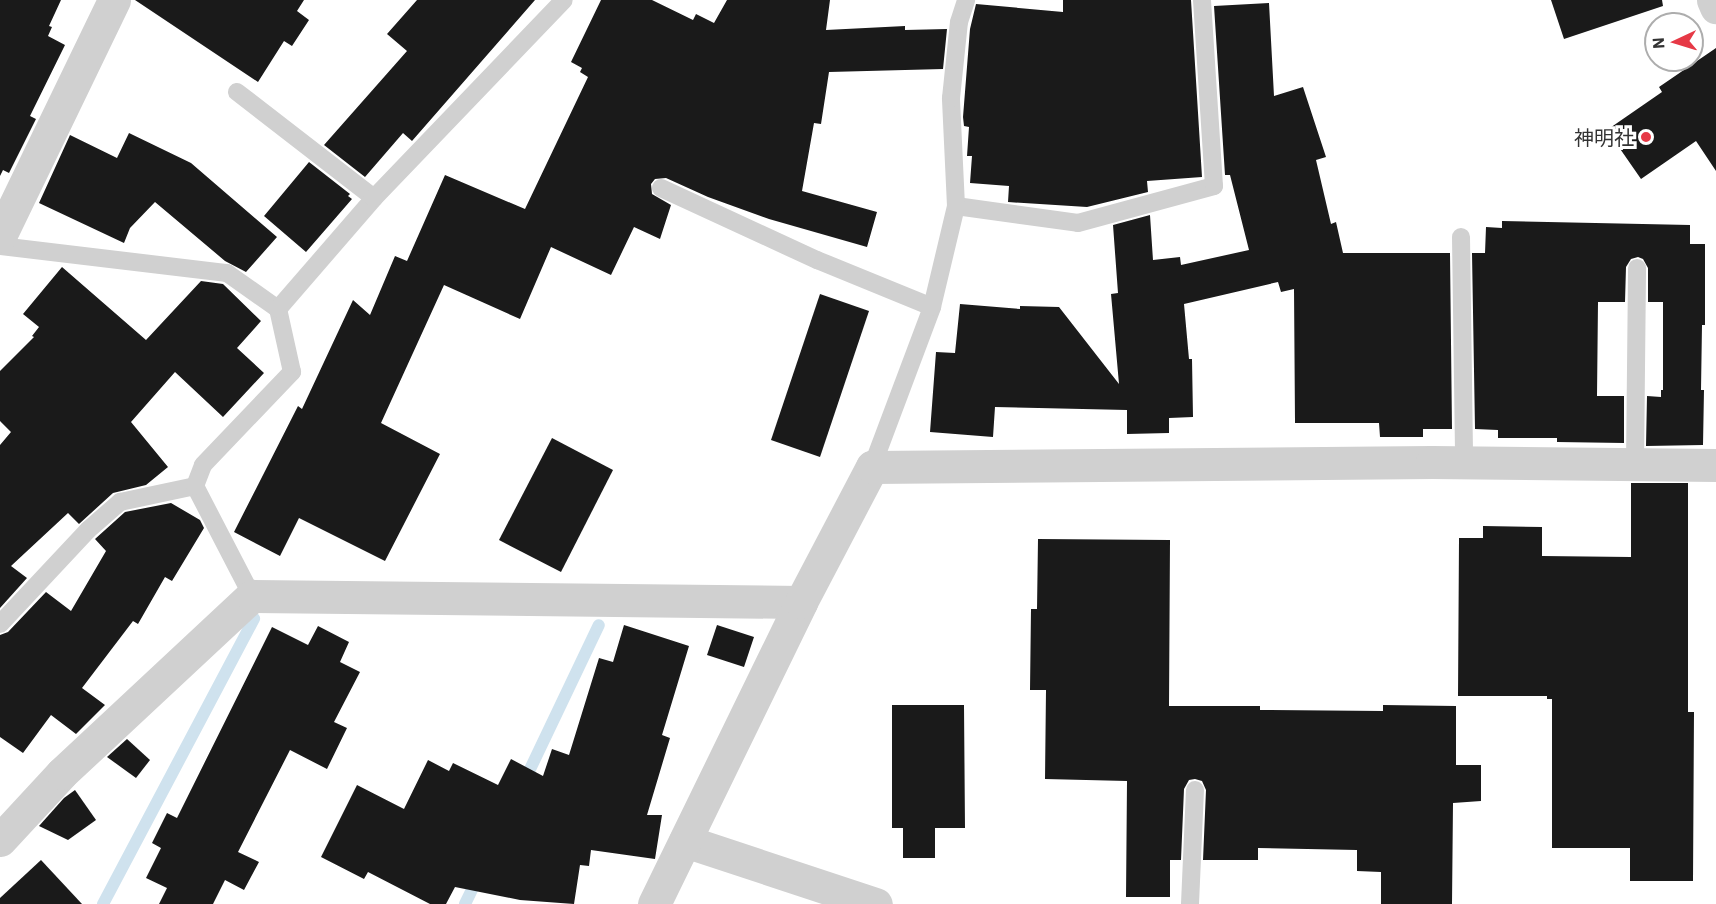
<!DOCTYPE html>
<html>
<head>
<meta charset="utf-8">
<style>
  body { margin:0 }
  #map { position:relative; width:1716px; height:904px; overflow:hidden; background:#fff; font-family:"IBM Plex Sans","Noto Sans JP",sans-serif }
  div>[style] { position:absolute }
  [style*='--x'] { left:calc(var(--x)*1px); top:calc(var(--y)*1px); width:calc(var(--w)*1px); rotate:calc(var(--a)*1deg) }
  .stream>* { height:12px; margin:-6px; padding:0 6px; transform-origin:6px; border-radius:6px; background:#cfe2ee }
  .building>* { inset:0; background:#1a1a1a }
  .lane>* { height:18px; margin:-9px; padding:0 9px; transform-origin:9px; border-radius:9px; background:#d0d0d0 }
  .street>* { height:33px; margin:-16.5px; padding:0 16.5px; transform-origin:16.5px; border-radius:16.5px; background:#d0d0d0 }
  .dots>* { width:16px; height:16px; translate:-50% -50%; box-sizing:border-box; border:3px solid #fff; border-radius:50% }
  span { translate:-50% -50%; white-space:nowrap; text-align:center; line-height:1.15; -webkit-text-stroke:6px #fff; paint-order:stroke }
  .poi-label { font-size:20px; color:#333 }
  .right { translate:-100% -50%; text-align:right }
  .north { position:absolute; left:1644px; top:12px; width:60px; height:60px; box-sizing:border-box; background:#fff; border:2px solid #adadad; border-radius:50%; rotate:266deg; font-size:16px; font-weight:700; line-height:24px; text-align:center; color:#333 }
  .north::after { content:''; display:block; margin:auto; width:21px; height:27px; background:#e63946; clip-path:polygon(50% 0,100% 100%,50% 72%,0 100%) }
</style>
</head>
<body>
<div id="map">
  <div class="stream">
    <div style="--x:523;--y:784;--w:176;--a:-64.5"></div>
    <div style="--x:103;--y:904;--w:323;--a:-62.1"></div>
    <div style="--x:465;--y:904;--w:32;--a:-64"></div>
  </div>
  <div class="building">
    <div style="clip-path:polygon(0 0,61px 0,49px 26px,52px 27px,48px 36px,65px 45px,30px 116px,36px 119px,9px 173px,3px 170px,0 176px)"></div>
    <div style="clip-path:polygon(135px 0,304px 0,297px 11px,309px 20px,292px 46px,284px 41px,258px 82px)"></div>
    <div style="clip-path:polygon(417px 0,535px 0,412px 141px,403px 133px,365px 177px,324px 145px,407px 51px,387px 34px)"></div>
    <div style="clip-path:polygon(601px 0,652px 0,693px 20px,696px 14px,714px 23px,727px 0,830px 0,826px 30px,905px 26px,905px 30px,947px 29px,943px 69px,829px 72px,821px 124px,814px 123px,802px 191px,877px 212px,867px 247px,769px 219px,708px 197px,666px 178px,655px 179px,651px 184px,652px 194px,671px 205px,660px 239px,634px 227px,611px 275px,551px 247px,520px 319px,444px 285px,381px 423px,440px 454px,385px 561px,299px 518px,280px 556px,234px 532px,298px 406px,302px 409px,353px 300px,370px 315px,395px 256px,407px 261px,445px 175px,525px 209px,588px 77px,580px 72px,582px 68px,571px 62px)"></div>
    <div style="clip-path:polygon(1063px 0,1191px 0,1202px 177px,1147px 181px,1148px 192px,1087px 207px,1008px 202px,1009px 186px,970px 183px,972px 156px,967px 156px,969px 127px,964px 126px,963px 117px,970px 29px,976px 4px,1063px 12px)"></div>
    <div style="clip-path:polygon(1551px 0,1662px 0,1663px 6px,1564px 39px)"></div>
    <div style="clip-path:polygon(1269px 3px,1274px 96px,1303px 87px,1326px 157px,1316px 160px,1331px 224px,1336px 222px,1343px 253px,1450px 253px,1452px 429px,1423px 429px,1423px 437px,1380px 437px,1379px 423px,1295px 423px,1294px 289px,1281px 292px,1278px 282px,1184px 304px,1189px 359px,1192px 359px,1193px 417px,1169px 418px,1169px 433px,1127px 434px,1127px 410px,995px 407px,993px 437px,930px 432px,936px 352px,955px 353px,960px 304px,1020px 309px,1020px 306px,1059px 307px,1119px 384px,1111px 294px,1118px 293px,1113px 225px,1150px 215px,1153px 260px,1180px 257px,1181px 265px,1249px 250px,1230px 175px,1225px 175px,1214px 6px)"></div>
    <div style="clip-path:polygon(1716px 48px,1716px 171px,1696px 141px,1641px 179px,1607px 130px,1662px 92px,1659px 87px)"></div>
    <div style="clip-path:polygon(129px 133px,191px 163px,277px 237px,246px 272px,225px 261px,155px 202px,130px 228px,124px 243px,39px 203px,70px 135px,117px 158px)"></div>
    <div style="clip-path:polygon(309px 162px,350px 194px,348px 196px,352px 199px,306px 252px,264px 216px)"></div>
    <div style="clip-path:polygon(1502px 221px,1690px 225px,1690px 244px,1705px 244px,1705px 325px,1702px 325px,1701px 390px,1704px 390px,1703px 445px,1646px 446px,1647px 396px,1661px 397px,1661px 390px,1663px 390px,1663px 302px,1648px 302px,1648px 268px,1643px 259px,1638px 257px,1631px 259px,1626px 267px,1625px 302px,1598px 302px,1597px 396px,1624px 396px,1624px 443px,1557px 442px,1557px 438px,1498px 438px,1498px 430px,1475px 429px,1472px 253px,1485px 253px,1486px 227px,1502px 228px)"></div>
    <div style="clip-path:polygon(62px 267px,146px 340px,201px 281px,223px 284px,261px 321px,237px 348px,264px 373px,223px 417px,175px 372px,131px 422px,168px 467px,146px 485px,113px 493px,79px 524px,68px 513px,11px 566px,27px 578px,0 608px,0 445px,11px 432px,0 421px,0 371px,34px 337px,32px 336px,39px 327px,23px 314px)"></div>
    <div style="clip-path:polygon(820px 294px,869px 311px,820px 457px,771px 440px)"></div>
    <div style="clip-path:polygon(552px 438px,613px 470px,561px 572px,499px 540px)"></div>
    <div style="clip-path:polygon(1631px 483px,1688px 483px,1688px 712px,1694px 712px,1693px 881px,1630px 881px,1630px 848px,1552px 848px,1552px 699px,1547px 699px,1547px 696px,1458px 696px,1459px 538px,1483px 538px,1483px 526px,1542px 527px,1542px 556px,1631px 557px)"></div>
    <div style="clip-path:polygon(171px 503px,200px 520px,204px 528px,172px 581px,165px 577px,138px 624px,133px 621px,82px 688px,105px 705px,76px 734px,51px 715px,23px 753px,0 737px,0 635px,8px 632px,46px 592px,71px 611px,106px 551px,95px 539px,125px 512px)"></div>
    <div style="clip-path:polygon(1038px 539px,1170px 540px,1169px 706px,1260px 706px,1260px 710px,1383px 711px,1383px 705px,1456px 706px,1456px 765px,1481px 765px,1481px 801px,1453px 803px,1452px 904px,1381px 904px,1381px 872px,1357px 871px,1357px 850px,1258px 848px,1258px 860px,1203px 860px,1206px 790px,1202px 781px,1195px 779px,1189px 780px,1184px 789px,1181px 860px,1170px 860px,1170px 897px,1126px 897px,1127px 781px,1045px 779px,1046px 690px,1030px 690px,1031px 609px,1037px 609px)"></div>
    <div style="clip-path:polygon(624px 625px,689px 646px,662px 735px,670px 738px,647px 815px,662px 815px,655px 859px,591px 850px,589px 866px,580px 865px,574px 904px,520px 900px,455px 887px,446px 904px,430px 904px,368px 872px,364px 879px,321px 857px,357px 785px,404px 809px,428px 760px,449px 771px,453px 763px,498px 785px,511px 759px,543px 776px,552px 749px,569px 755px,599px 658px,613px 662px)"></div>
    <div style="clip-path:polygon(717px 625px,754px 637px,744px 667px,707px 655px)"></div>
    <div style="clip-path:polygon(318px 626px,349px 642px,340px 662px,360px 672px,334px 722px,347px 728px,327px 769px,290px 750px,238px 852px,259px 862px,244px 890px,225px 880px,213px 904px,159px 904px,167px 888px,146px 878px,161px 848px,152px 843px,167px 813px,177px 818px,272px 627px,308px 645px)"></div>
    <div style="clip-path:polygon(892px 705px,964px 705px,965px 828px,935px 828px,935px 858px,903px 858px,903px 828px,892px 828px)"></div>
    <div style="clip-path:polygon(127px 739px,150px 760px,136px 778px,107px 757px)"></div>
    <div style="clip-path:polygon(75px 790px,96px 820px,68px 840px,39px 826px,64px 798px)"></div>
    <div style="clip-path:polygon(41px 860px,82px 904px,0 904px,0 898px)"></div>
  </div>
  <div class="lane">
    <div style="--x:237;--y:92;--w:173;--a:37.7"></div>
    <div style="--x:661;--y:188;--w:172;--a:24.8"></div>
    <div style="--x:817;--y:260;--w:124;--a:22.2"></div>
    <div style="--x:956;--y:206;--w:123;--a:7.9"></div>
    <div style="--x:1078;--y:223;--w:141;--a:-15.2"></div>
    <div style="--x:1214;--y:186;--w:186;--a:-93.7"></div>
    <div style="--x:1461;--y:237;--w:225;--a:89.2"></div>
    <div style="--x:0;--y:246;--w:229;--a:6.8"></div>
    <div style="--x:227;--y:273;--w:62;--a:35.2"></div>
    <div style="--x:1635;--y:464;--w:196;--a:-89.4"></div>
    <div style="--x:872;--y:467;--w:171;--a:-69.4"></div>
    <div style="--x:932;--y:307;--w:104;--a:-76.6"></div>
    <div style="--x:956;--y:206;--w:108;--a:-92.7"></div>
    <div style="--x:951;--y:98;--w:76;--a:-84"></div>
    <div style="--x:959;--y:22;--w:23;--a:-72"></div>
    <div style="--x:195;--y:486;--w:124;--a:62.6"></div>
    <div style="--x:0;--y:624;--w:129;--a:-46.9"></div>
    <div style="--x:88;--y:530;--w:43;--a:-41.2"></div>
    <div style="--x:120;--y:502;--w:77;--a:-12"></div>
    <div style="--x:195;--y:486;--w:22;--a:-69"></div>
    <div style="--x:203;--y:465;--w:129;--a:-46.3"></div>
    <div style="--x:292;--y:372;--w:65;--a:-102.5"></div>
    <div style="--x:278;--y:309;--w:147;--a:-49.1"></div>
    <div style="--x:374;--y:198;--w:274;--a:-46.2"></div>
    <div style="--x:1190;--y:904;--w:114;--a:-87.5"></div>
  </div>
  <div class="street">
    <div style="--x:1713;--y:0;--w:8;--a:67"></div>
    <div style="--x:0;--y:236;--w:262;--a:-64.2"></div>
    <div style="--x:0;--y:840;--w:91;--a:-47.2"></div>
    <div style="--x:62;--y:773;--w:260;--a:-43"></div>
    <div style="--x:252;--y:596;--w:549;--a:0.63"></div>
    <div style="--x:685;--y:841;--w:201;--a:18.3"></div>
    <div style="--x:654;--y:904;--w:336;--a:-64"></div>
    <div style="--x:801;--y:602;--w:153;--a:-62.3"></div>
    <div style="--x:872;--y:467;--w:560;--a:-0.51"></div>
    <div style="--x:1432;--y:462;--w:284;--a:0.6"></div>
  </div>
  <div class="dots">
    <div style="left:1646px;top:137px;background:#e63946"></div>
  </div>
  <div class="poi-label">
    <span class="right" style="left:1634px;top:137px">神明社</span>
  </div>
  <div class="north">N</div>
</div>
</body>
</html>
